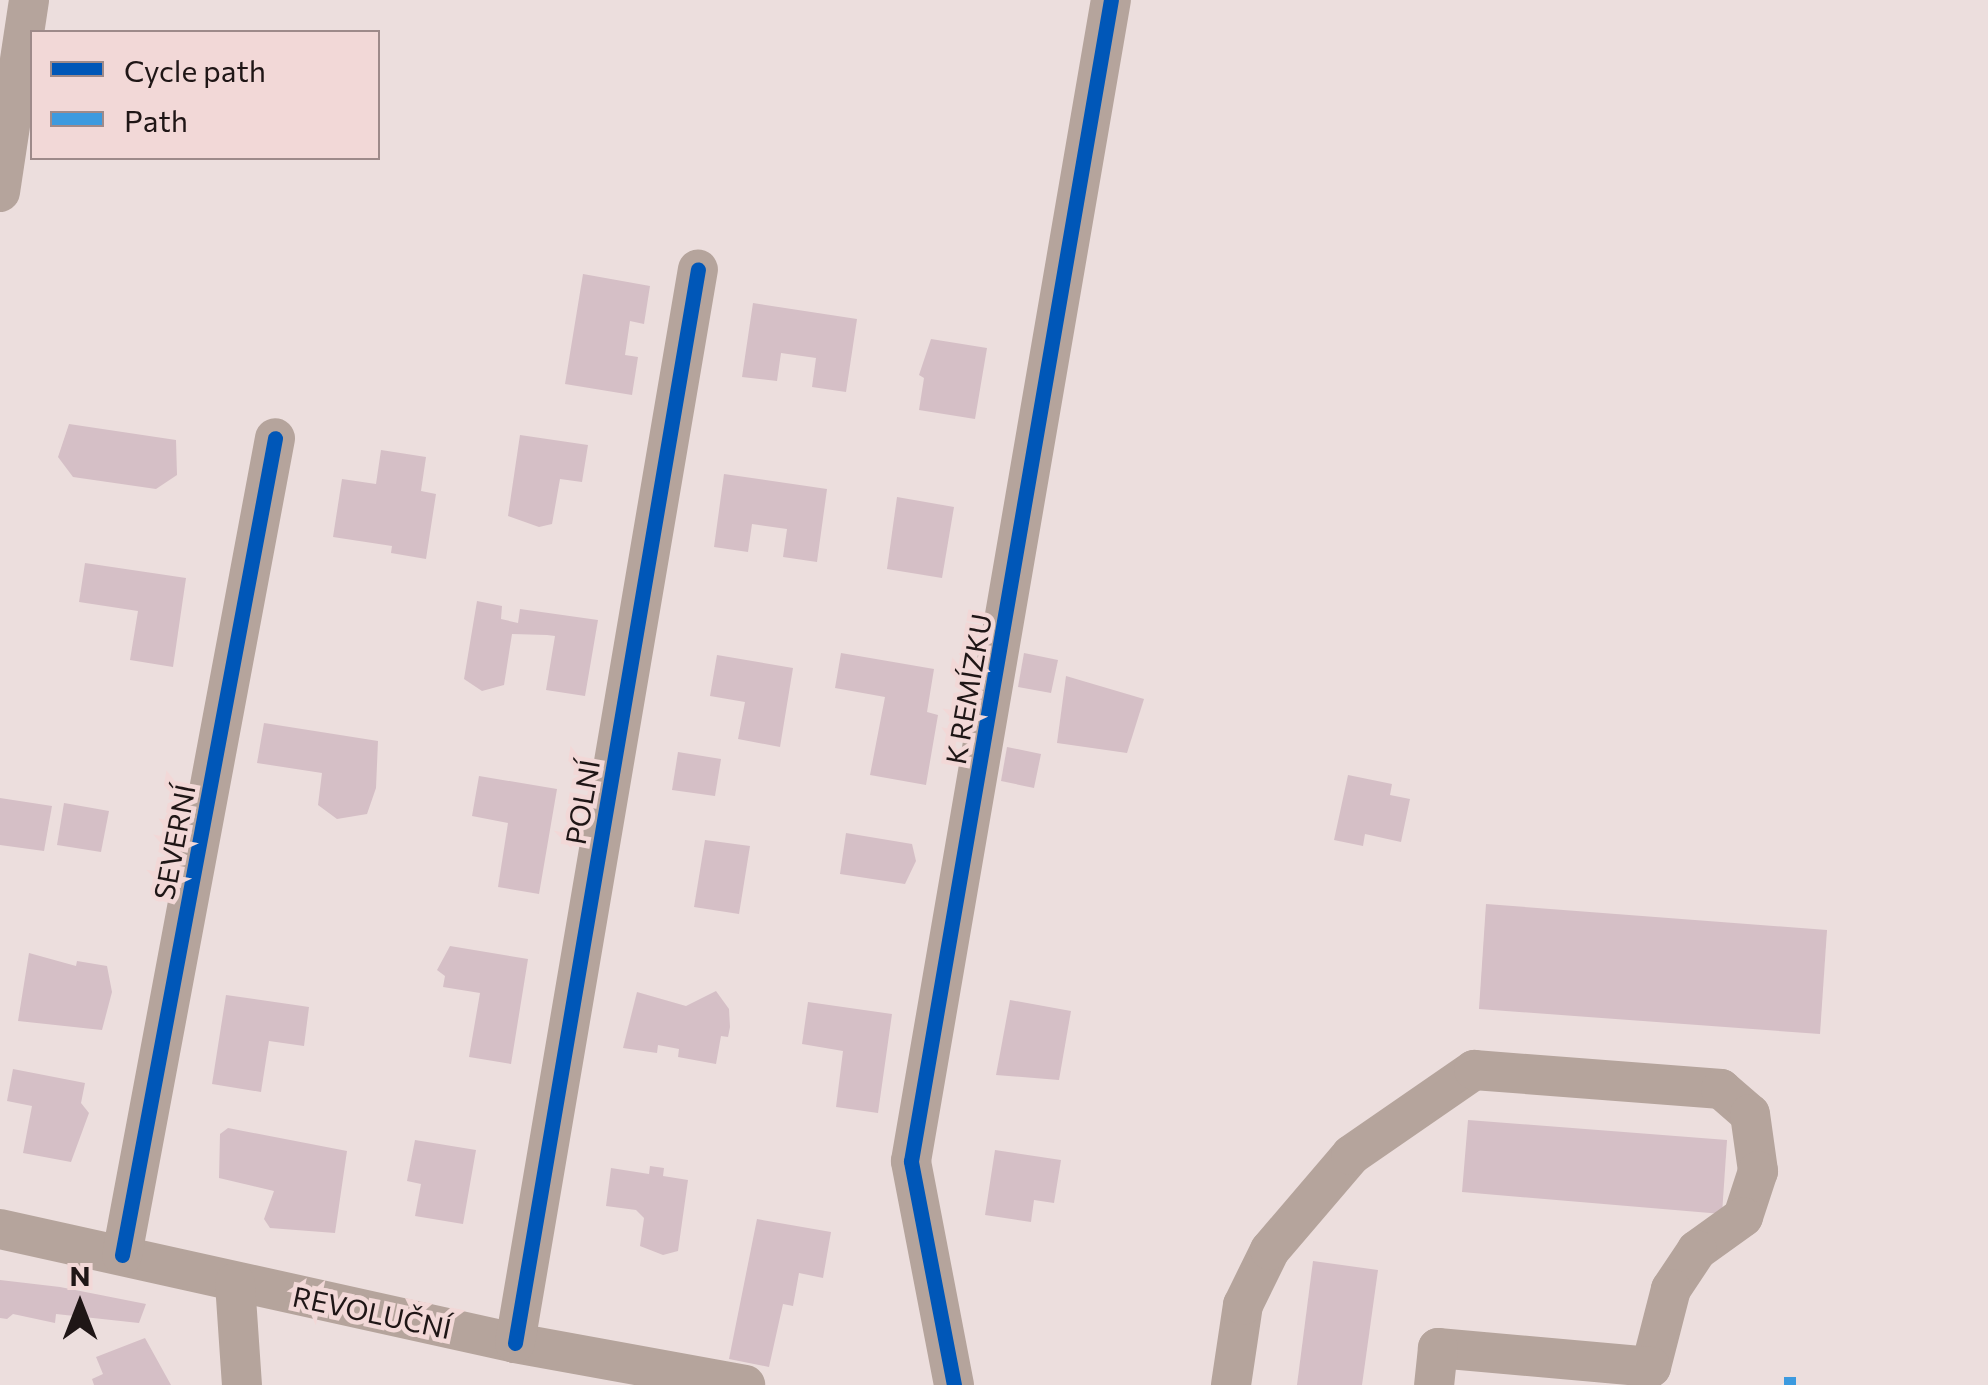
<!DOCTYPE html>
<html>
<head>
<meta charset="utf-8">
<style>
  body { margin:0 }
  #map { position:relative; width:1988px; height:1385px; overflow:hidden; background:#ecdedd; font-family:Commissioner,sans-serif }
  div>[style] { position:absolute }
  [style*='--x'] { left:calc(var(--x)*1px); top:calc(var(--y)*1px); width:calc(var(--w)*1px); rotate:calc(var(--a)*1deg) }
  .building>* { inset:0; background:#d5bfc6 }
  .minor>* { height:40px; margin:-20px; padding:0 20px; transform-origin:20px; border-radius:20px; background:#b5a49c }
  .quiet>* { height:12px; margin-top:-6px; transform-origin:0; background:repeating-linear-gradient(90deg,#3c9adf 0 25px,transparent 0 37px) }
  .cycleway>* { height:15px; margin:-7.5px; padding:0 7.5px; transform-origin:7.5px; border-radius:7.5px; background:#0057b8 }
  span { translate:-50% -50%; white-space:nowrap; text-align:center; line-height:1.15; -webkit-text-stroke:9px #f2d8d7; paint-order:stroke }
  .street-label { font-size:28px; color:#1f1616 }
  .legend { position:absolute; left:30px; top:30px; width:350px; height:130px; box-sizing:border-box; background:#f2d8d7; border:2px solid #9e8a8a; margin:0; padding:12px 18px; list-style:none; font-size:30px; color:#1f1616 }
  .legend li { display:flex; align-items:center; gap:20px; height:50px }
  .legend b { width:50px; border:2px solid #9e8a8a }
  .north { position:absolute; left:30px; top:1255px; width:100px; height:100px; -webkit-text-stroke:8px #f2d8d7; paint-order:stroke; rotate:0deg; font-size:28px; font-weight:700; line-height:40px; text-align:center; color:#1f1616 }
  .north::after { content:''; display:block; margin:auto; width:35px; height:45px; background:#1f1616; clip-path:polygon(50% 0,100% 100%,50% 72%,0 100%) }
</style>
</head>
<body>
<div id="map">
  <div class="building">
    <div style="clip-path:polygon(583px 274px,650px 286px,644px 324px,630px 321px,625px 355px,638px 357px,632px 395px,565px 384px)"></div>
    <div style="clip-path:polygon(753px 303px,857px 319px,846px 392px,812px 387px,816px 358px,781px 353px,777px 381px,742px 377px)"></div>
    <div style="clip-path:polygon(931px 339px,987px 348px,975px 419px,919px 410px,924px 378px,919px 375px)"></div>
    <div style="clip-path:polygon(69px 424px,176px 440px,177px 475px,156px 489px,73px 477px,58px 457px)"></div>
    <div style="clip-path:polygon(520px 435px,588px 445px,582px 482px,560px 479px,552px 524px,539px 527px,508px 516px)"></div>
    <div style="clip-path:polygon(381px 450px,426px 457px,421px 491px,436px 494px,426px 559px,391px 553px,392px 546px,333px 537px,342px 479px,376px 484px)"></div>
    <div style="clip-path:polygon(724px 474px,827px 489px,817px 562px,783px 557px,787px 529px,752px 524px,748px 552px,714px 547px)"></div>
    <div style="clip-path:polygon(897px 497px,954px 507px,942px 578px,887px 569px)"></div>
    <div style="clip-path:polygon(85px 563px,186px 578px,173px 667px,130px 660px,138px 611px,79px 602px)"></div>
    <div style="clip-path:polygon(477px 601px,502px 606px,501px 619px,518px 623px,520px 609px,598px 620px,585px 696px,546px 690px,555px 636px,547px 635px,512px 634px,504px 685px,482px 691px,464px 679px)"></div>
    <div style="clip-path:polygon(841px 653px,934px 669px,927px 712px,938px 715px,926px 785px,870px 775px,885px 697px,835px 688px)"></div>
    <div style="clip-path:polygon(1024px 653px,1058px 660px,1051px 693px,1018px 687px)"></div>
    <div style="clip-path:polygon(717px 655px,793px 668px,780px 747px,738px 739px,745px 702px,710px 696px)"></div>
    <div style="clip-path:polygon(1066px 676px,1144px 699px,1127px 753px,1057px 743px)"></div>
    <div style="clip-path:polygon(264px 723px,378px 741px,376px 788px,367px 814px,337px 819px,318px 805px,322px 773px,257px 763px)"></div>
    <div style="clip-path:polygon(1007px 747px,1041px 754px,1034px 788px,1001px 781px)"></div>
    <div style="clip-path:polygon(678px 752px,721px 759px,715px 796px,672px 790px)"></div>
    <div style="clip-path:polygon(1348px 775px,1392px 784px,1390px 795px,1410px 799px,1401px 842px,1365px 834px,1363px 846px,1334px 840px)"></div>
    <div style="clip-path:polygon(479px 776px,557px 789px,539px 894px,498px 887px,508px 823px,472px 816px)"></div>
    <div style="clip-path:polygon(0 798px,52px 806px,44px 851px,0 845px)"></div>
    <div style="clip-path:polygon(64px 803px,109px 811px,101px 852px,57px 845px)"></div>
    <div style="clip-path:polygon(846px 833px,912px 844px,916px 861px,905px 884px,840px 874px)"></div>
    <div style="clip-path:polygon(705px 840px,750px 846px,739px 914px,694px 907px)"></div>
    <div style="clip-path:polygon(1486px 904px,1827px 930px,1820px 1034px,1479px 1009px)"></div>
    <div style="clip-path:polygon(450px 946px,528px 959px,511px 1064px,469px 1057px,480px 993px,443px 987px,445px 976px,437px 970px)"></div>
    <div style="clip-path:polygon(29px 953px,76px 966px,77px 961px,107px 966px,112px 992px,102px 1030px,18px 1021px)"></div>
    <div style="clip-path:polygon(716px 991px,729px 1009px,730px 1027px,728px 1037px,721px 1036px,716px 1064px,678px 1057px,679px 1049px,658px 1045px,657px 1053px,623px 1048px,637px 992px,686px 1006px)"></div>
    <div style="clip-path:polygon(226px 995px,309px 1007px,304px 1046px,269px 1041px,261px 1092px,212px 1084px)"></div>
    <div style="clip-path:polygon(1010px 1000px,1071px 1011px,1059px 1080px,996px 1075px)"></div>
    <div style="clip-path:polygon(808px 1002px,892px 1014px,878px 1113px,836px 1107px,843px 1051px,802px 1044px)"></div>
    <div style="clip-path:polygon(13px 1069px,85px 1083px,81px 1103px,89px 1113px,71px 1162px,23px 1153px,32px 1106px,7px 1101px)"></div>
    <div style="clip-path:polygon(1468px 1120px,1727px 1140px,1722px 1214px,1462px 1192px)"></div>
    <div style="clip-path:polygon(228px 1128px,347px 1151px,335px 1233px,270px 1228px,264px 1219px,274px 1191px,219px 1178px,220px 1134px)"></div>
    <div style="clip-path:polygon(415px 1140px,476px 1150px,463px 1224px,415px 1216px,421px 1184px,407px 1181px)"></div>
    <div style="clip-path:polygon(995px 1150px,1061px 1160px,1054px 1203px,1034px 1200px,1031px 1222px,985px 1215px)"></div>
    <div style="clip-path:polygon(650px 1166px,664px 1168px,663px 1176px,688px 1180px,678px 1251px,663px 1255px,640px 1246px,644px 1218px,636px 1210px,606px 1206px,611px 1168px,649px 1174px)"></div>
    <div style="clip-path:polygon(757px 1219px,831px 1232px,823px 1278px,799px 1273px,793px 1306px,783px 1304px,769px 1367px,729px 1359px)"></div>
    <div style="clip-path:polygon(1313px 1261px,1378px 1270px,1362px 1385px,1297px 1385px)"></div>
    <div style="clip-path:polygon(0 1280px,60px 1287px,146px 1304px,139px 1323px,56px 1314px,55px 1323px,13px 1314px,7px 1319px,0 1318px)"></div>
    <div style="clip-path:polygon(145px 1338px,171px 1385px,94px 1385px,92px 1379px,103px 1374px,96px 1357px)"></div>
  </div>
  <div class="minor">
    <div style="--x:0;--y:192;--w:194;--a:-81.4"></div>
    <div style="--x:0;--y:1229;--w:527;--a:12.48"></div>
    <div style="--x:515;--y:1343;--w:234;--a:10.3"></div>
    <div style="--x:122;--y:1255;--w:831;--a:-79.39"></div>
    <div style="--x:235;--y:1283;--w:102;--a:86.1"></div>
    <div style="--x:515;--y:1343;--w:1089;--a:-80.33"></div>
    <div style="--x:954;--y:1385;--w:228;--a:-100.9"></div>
    <div style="--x:911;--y:1161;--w:1178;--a:-80.23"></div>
    <div style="--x:1231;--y:1385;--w:81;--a:-81.5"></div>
    <div style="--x:1243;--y:1305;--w:61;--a:-63.9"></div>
    <div style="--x:1270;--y:1250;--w:125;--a:-49.5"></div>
    <div style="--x:1351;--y:1155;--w:150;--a:-34.6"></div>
    <div style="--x:1474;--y:1070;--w:248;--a:4.4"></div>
    <div style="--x:1721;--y:1089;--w:38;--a:41"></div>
    <div style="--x:1750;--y:1114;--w:58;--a:82"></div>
    <div style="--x:1758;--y:1171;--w:48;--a:108.1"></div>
    <div style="--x:1743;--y:1217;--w:57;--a:144.3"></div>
    <div style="--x:1697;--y:1250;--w:47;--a:123.7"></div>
    <div style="--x:1671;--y:1289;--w:81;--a:104.4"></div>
    <div style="--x:1651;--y:1367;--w:214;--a:-174.9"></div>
    <div style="--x:1438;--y:1348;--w:37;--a:96"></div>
  </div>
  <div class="quiet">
    <div style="--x:1790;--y:1385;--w:8;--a:-90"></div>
  </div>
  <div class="cycleway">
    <div style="--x:122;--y:1255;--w:831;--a:-79.39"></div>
    <div style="--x:515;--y:1343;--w:1089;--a:-80.33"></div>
    <div style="--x:954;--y:1385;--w:228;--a:-100.9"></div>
    <div style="--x:911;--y:1161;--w:1178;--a:-80.23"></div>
  </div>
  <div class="street-label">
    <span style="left:968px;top:689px;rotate:-80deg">K REMÍZKU</span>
    <span style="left:582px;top:802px;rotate:-80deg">POLNÍ</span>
    <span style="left:174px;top:842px;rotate:-79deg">SEVERNÍ</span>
    <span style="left:372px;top:1312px;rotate:12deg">REVOLUČNÍ</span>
  </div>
  <ul class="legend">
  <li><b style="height:12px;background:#0057b8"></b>Cycle path</li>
  <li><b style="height:12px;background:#3c9adf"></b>Path</li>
  </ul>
  <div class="north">N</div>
</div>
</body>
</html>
